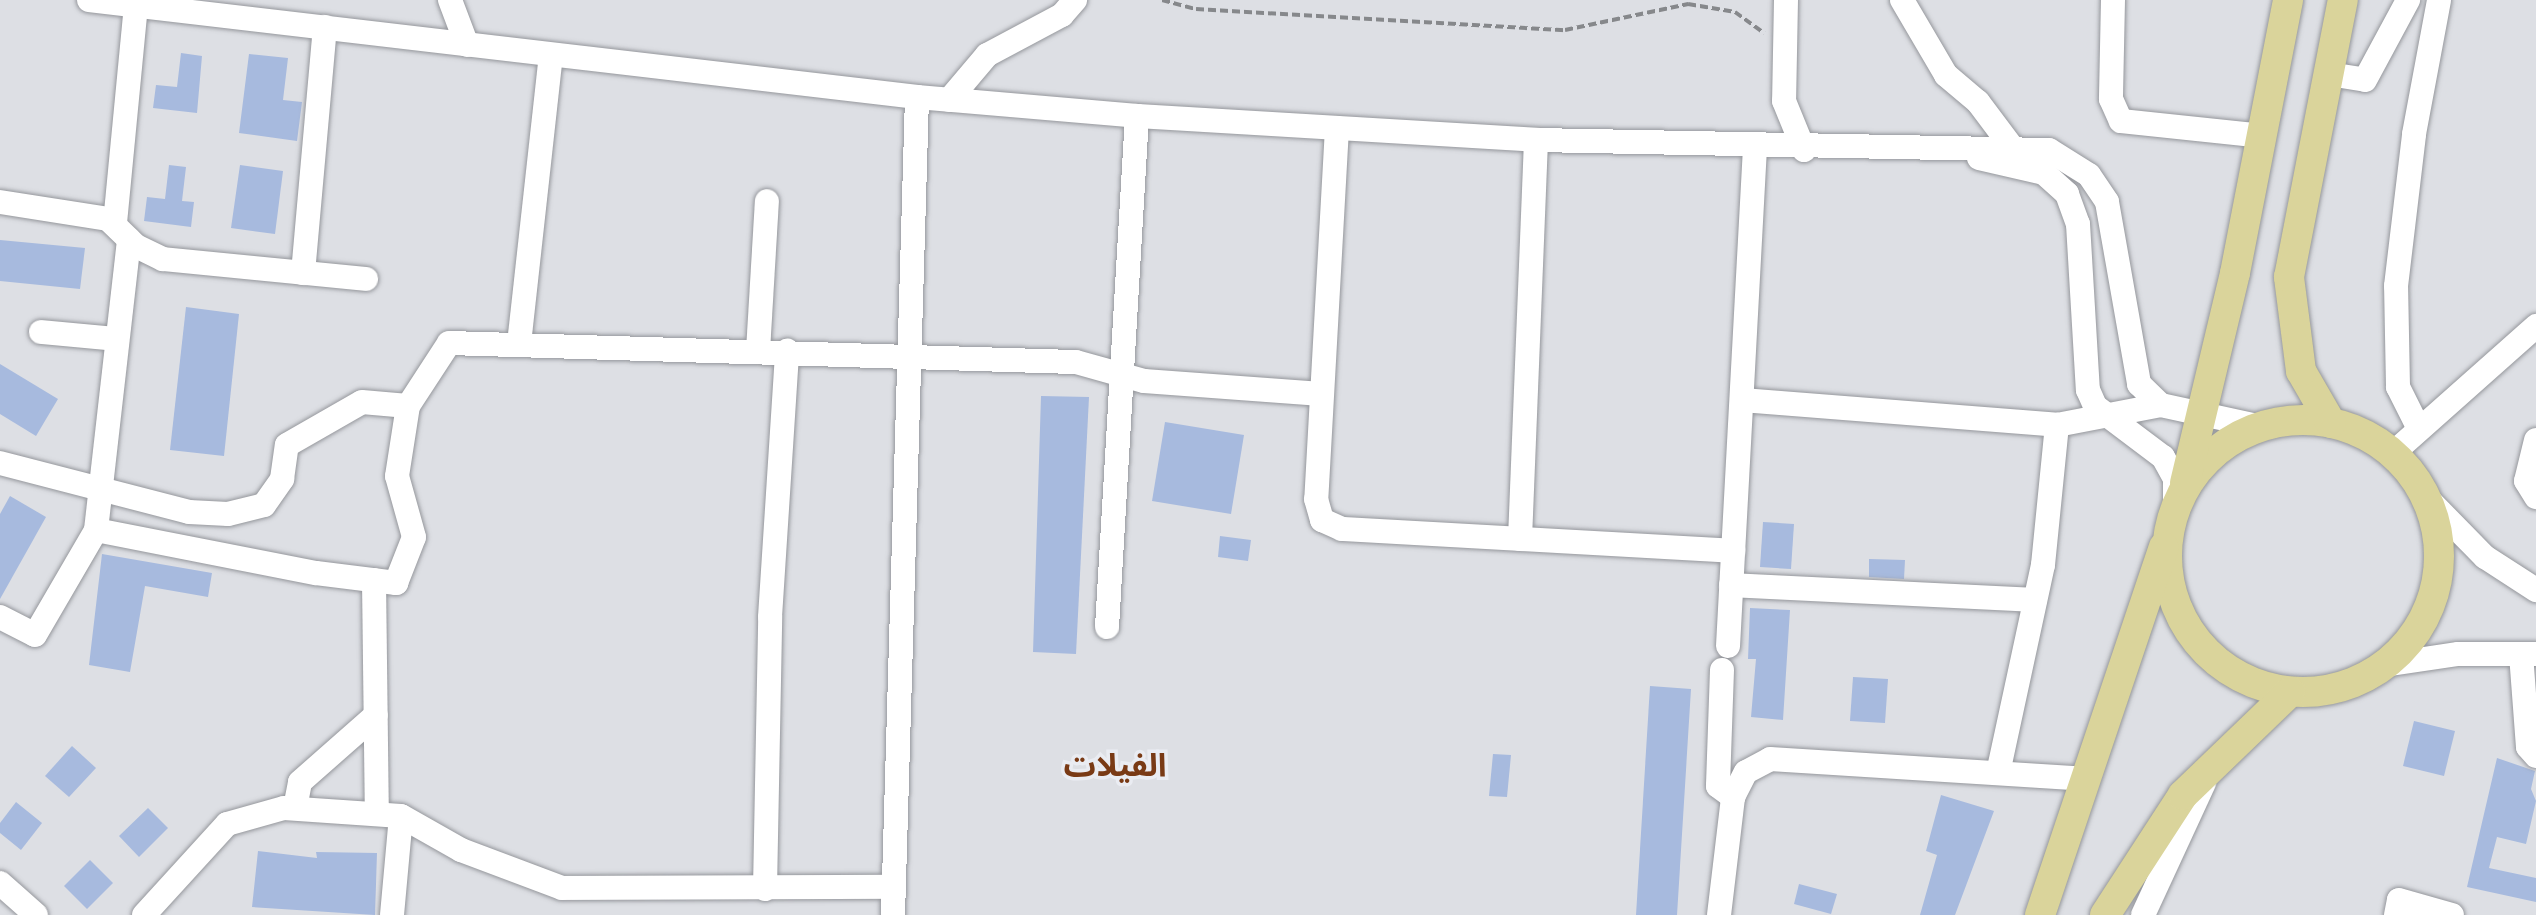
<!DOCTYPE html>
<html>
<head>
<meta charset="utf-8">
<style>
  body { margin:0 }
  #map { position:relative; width:2536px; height:915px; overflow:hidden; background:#dddfe4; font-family:"Zilla Slab","Noto Sans Arabic",serif }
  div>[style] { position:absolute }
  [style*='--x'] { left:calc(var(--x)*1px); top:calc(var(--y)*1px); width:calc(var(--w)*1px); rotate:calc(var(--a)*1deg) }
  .building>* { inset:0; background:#a7bade }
  .path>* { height:4px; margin-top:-2px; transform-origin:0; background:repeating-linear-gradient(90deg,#86888b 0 8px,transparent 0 12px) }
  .roads { filter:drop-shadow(0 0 2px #95979c) drop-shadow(0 0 2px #95979c) }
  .minor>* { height:24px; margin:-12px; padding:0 12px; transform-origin:12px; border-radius:12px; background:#fff }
  .major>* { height:30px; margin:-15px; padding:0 15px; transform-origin:15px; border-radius:15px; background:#dad49b }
  .major>.ring { margin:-15px; padding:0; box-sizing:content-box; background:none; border:30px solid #dad49b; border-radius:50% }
  span { translate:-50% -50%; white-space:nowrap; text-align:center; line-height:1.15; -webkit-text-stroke:7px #eaecf2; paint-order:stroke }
  .neighbourhood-label { font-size:32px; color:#793a15; font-weight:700 }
</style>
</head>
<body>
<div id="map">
  <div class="building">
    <div style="clip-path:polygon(181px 53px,202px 56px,197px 113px,153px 108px,156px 85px,177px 87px)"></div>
    <div style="clip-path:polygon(249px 54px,288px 58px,283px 100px,302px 102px,297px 141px,239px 133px)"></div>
    <div style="clip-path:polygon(169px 165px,186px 167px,182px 201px,194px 202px,191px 227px,144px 221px,147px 197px,165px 199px)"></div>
    <div style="clip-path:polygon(240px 165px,283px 171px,275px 234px,231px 228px)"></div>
    <div style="clip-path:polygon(0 240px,85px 248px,80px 289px,0 281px)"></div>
    <div style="clip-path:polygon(186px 307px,239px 314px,224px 456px,170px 450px)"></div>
    <div style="clip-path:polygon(0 364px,58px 399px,36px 436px,0 414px)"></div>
    <div style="clip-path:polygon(1041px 396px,1089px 397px,1076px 654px,1033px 652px)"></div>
    <div style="clip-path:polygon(1165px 422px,1244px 435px,1231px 514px,1152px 501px)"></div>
    <div style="clip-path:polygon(10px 496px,46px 517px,0 599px,0 514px)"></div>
    <div style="clip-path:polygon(1763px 522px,1794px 524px,1791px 569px,1760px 567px)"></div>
    <div style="clip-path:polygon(1220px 536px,1251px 540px,1248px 561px,1218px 557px)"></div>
    <div style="clip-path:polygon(102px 554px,212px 573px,208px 597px,145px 586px,130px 672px,89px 665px)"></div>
    <div style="clip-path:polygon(1869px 559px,1905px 560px,1904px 579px,1869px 577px)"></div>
    <div style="clip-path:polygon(1750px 608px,1790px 610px,1783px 720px,1751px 717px,1756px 659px,1748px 659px)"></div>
    <div style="clip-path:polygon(1853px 677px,1888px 679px,1885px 723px,1850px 721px)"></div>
    <div style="clip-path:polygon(1650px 686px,1691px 689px,1677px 915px,1636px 915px)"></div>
    <div style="clip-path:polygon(2414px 721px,2455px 731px,2444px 776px,2403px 766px)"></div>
    <div style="clip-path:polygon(72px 746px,96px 768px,69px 797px,45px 776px)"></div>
    <div style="clip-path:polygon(1493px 754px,1511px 755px,1507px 797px,1489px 796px)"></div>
    <div style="clip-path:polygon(2497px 758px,2535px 771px,2531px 789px,2536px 801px,2526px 844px,2497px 837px,2489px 868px,2536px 878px,2536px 902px,2467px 887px)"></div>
    <div style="clip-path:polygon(1941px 795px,1994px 811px,1955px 915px,1920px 915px,1937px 855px,1926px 851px)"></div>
    <div style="clip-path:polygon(16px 802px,42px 823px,21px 850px,0 833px,0 823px)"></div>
    <div style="clip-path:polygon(148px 808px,168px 828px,139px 857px,119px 836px)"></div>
    <div style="clip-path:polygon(258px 851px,317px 858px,316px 852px,377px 853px,375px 915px,252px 907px)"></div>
    <div style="clip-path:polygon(90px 860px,113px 883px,87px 909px,64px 886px)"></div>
    <div style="clip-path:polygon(1799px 884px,1837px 894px,1831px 914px,1794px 904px)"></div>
  </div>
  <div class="path">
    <div style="--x:1162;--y:0;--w:35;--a:15"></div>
    <div style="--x:1196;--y:9;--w:370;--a:3.3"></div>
    <div style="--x:1565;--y:30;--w:126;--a:-11.9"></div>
    <div style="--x:1688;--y:4;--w:48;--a:9.7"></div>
    <div style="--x:1735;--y:12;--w:36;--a:36"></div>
  </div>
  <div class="roads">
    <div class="minor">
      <div style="--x:89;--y:0;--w:834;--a:6.68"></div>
      <div style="--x:917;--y:97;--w:221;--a:4.9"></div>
      <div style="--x:1137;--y:116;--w:400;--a:3.4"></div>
      <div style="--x:1536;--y:140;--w:513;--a:1.12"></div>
      <div style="--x:2049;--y:150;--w:47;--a:32"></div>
      <div style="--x:2089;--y:175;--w:32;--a:56"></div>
      <div style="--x:2107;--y:202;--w:185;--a:80"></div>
      <div style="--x:2139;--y:384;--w:30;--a:44"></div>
      <div style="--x:2161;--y:405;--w:103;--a:12.3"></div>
      <div style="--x:450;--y:0;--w:48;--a:69.3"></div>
      <div style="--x:1786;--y:0;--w:101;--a:91.1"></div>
      <div style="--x:1784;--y:101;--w:53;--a:67.8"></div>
      <div style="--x:1902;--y:0;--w:87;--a:59.6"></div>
      <div style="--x:1946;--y:75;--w:42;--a:40.2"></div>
      <div style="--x:1978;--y:102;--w:55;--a:53.1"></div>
      <div style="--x:2113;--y:0;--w:99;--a:91.2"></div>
      <div style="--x:2111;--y:99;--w:24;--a:66"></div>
      <div style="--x:2121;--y:121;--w:143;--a:6"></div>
      <div style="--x:2329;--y:74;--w:36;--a:9"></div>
      <div style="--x:2365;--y:80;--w:91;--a:-61.7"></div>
      <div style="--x:949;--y:100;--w:59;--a:-49.8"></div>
      <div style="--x:987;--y:55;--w:85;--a:-28.1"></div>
      <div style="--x:1062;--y:15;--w:20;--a:-49"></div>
      <div style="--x:1337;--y:128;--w:372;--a:93.2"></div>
      <div style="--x:1316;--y:499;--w:22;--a:74"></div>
      <div style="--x:1322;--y:520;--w:22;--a:24"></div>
      <div style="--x:1342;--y:529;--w:392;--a:3.2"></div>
      <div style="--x:1979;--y:158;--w:67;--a:13"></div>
      <div style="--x:2044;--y:173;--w:31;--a:42"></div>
      <div style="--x:2067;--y:194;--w:32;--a:70"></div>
      <div style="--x:2078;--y:224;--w:166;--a:86.6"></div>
      <div style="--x:2088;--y:390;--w:17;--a:66"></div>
      <div style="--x:2095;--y:406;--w:85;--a:36.9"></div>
      <div style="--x:2163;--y:457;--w:25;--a:61"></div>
      <div style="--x:2175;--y:479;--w:33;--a:90"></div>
      <div style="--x:0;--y:202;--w:109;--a:8.9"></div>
      <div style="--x:108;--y:219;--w:39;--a:44"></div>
      <div style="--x:136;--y:246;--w:30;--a:26"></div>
      <div style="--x:163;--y:259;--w:204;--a:5.6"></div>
      <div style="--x:115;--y:223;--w:219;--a:-84.5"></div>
      <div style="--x:303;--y:273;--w:247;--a:-84.9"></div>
      <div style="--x:41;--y:332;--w:76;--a:5.3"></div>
      <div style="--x:519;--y:344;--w:290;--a:-83.7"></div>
      <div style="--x:758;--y:351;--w:150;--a:-86.6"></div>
      <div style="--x:1742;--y:400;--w:316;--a:4.5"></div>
      <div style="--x:2057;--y:425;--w:106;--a:-10.9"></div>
      <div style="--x:2419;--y:429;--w:47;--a:-116.6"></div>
      <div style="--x:2398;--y:387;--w:101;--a:-91.1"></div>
      <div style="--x:2396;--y:286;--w:153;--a:-83.2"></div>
      <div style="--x:2414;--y:134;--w:136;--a:-79.4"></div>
      <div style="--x:2536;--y:440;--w:42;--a:103.7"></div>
      <div style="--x:2526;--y:481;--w:19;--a:58"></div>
      <div style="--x:2392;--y:454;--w:193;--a:-41.6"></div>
      <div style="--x:0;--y:463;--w:195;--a:14.5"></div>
      <div style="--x:189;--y:512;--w:39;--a:3"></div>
      <div style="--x:228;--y:514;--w:37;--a:-14"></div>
      <div style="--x:264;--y:505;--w:32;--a:-55"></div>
      <div style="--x:282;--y:479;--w:34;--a:-82"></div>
      <div style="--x:287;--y:445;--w:86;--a:-29.8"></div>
      <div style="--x:362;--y:402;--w:46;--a:5"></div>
      <div style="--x:408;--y:406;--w:75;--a:-56.9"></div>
      <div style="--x:449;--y:343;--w:627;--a:1.74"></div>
      <div style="--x:1076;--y:362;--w:71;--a:15.6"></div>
      <div style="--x:1144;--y:381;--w:178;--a:4.2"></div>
      <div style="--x:2424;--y:495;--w:87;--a:45.5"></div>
      <div style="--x:2485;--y:557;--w:61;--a:32.9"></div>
      <div style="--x:96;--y:530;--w:224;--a:11.1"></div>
      <div style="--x:316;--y:573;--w:81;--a:7.1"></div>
      <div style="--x:396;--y:583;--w:49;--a:-68.6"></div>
      <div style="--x:414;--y:537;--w:63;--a:-105.6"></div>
      <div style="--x:397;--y:476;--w:71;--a:-81.1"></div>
      <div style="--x:1520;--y:539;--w:399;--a:-87.7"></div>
      <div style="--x:374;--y:580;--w:232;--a:89.3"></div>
      <div style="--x:1731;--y:585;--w:304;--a:2.8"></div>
      <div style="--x:0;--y:617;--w:39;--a:27"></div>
      <div style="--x:35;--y:635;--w:121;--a:-59.8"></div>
      <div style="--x:96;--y:530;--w:292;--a:-83.5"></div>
      <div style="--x:1107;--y:627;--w:512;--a:-86.64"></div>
      <div style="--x:1728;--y:646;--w:499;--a:-86.9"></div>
      <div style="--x:2521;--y:654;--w:93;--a:85.7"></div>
      <div style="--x:2528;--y:747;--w:12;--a:48"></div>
      <div style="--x:2384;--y:665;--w:75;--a:-8.5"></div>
      <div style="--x:2458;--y:654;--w:78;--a:0"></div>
      <div style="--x:1722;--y:670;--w:116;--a:92"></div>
      <div style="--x:1718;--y:786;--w:19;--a:36"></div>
      <div style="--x:1998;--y:773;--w:213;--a:-77.8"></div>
      <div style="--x:2043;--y:565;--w:141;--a:-84.3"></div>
      <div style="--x:295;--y:808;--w:26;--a:-79"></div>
      <div style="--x:300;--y:782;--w:101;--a:-41.4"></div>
      <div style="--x:0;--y:883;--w:48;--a:41.6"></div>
      <div style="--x:765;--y:889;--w:272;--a:-88.9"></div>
      <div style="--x:770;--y:617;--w:267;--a:-86.3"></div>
      <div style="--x:144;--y:915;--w:123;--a:-47.6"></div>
      <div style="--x:227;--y:824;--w:59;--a:-15.7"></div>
      <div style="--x:284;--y:808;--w:117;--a:3.9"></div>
      <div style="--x:401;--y:816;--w:69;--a:29.5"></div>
      <div style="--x:461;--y:850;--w:108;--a:20.6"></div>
      <div style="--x:562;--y:888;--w:331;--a:-0.2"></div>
      <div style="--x:392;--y:915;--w:99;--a:-84.8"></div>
      <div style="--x:893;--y:915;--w:818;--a:-88.32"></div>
      <div style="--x:1719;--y:915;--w:119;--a:-83.2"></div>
      <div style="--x:1733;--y:797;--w:28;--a:-63"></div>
      <div style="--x:1746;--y:772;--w:27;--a:-28"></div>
      <div style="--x:1770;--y:759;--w:315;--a:3.6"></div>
      <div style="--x:2143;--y:915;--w:145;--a:-65.2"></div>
      <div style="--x:2396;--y:915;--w:15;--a:-79"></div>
      <div style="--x:2399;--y:900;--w:55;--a:15.8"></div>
    </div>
    <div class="major">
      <div class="ring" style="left:2167px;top:420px;width:242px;height:242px"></div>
      <div style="--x:2331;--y:423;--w:60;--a:-120"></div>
      <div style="--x:2301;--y:371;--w:95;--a:-97.3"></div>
      <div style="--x:2289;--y:277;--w:282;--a:-79"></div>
      <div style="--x:2185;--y:483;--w:216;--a:-76.6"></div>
      <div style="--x:2235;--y:273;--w:278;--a:-79"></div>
      <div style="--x:2040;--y:915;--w:388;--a:-71.4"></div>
      <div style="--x:2105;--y:915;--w:143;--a:-57"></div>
      <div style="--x:2183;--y:795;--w:149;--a:-43.9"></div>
    </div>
  </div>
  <div class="neighbourhood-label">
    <span style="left:1115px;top:765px">الفيلات</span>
  </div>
</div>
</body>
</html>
